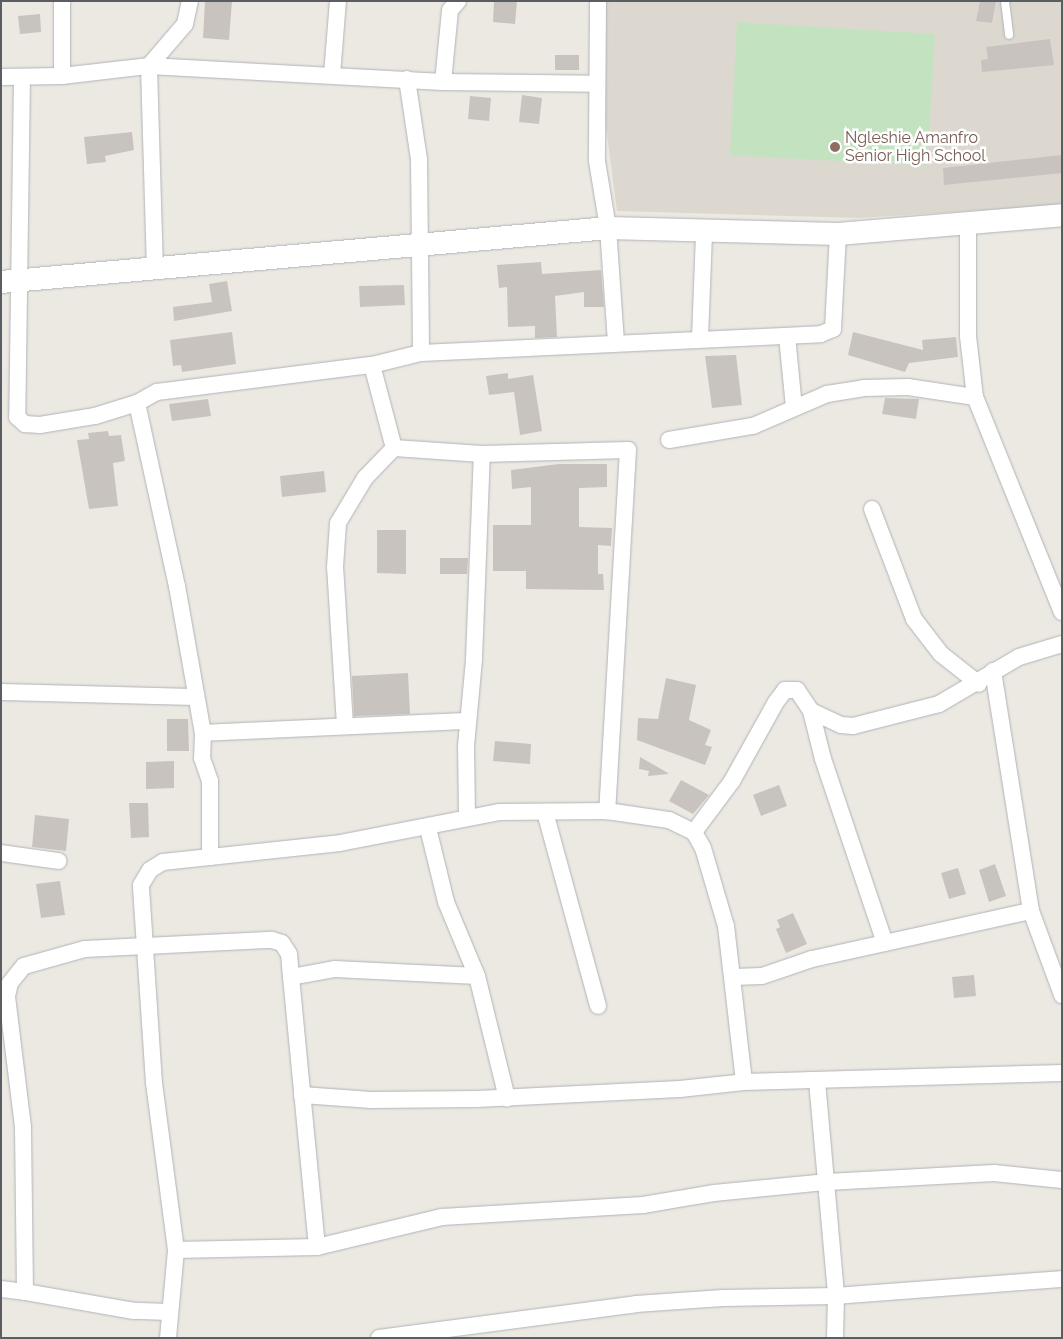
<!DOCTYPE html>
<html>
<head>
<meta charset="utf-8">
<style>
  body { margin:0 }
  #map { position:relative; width:1063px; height:1339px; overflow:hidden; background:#ece9e2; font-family:Raleway,sans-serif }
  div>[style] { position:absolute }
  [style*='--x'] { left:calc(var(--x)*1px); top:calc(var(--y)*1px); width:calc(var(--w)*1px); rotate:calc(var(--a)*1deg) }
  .education>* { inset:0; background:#dcd8d0 }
  .green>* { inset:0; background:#c3e3c0 }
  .building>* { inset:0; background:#c8c3bf }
  .roads { filter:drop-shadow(0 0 1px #b0b3b7) drop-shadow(0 0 1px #b0b3b7) }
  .lane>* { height:8px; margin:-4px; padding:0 4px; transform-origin:4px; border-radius:4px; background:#fff }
  .street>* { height:16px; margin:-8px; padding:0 8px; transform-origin:8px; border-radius:8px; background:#fff }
  .secondary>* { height:22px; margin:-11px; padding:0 11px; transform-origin:11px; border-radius:11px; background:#fff }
  .dots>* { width:14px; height:14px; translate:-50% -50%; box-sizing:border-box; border:2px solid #fff; border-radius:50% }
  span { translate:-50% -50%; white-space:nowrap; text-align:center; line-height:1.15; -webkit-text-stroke:5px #fff; paint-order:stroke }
  .education-label { font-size:16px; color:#785e54 }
  .left { translate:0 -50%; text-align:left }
  .frame { position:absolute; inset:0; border:2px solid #5a5e62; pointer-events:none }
</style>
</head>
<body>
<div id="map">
  <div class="education">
    <div style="clip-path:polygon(606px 1px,1062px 1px,1062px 205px,860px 218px,617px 211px,601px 89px)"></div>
  </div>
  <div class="green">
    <div style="clip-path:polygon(737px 22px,935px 34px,927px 166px,730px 155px)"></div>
  </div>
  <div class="building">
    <div style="clip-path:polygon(205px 1px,232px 1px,229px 40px,203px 38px)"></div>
    <div style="clip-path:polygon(494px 1px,517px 1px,515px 24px,493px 22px)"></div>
    <div style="clip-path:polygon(980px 1px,996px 1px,992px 23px,976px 21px)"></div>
    <div style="clip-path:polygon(40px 14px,41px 32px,20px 34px,18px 16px)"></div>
    <div style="clip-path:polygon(1050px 39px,1054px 65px,982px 72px,981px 60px,988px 59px,986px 47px)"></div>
    <div style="clip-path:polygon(555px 55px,579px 55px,579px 70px,555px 70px)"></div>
    <div style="clip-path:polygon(522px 95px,542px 98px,539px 124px,519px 122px)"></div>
    <div style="clip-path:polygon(470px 96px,491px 98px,489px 121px,468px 119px)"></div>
    <div style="clip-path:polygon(132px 132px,134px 150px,105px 156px,106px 162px,87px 164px,84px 137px)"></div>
    <div style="clip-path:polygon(1062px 155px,1062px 173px,944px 185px,943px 168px)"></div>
    <div style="clip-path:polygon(541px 262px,542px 274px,601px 270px,604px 307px,584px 307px,584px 292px,555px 296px,557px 337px,535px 338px,535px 326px,508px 327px,507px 287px,499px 288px,497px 265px)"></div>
    <div style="clip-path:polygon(227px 281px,232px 311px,174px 321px,173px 307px,212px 302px,209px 284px)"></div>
    <div style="clip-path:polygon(404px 285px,405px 305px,360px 307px,359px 286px)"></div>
    <div style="clip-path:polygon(232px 332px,236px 364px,182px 372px,181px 365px,173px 366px,170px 340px)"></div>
    <div style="clip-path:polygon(853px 332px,923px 350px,922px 340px,956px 337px,958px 357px,909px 363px,905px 372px,848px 355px)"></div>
    <div style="clip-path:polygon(736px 355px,742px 405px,712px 408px,705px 356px)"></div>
    <div style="clip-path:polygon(508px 373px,508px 379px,533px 375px,542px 431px,520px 435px,514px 392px,489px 395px,486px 376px)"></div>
    <div style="clip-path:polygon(885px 398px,919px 399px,916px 419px,882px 414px)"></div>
    <div style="clip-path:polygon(208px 399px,211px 416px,172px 421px,169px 404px)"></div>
    <div style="clip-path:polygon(108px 431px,109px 436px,121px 435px,125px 461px,113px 463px,118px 506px,89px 509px,77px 440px,89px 439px,88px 433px)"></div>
    <div style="clip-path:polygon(559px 464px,607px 464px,607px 487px,579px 488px,579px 527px,612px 528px,611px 546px,598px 545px,598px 574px,603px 574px,604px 590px,526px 589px,526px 571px,493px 571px,493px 525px,531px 525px,531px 487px,512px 489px,511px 470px)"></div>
    <div style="clip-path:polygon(324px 471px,326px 492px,282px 497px,280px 476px)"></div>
    <div style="clip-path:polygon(377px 530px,406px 530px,406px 574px,377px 573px)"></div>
    <div style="clip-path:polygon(440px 558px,468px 558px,467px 574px,440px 574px)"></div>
    <div style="clip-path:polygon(408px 673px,410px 714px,354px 716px,352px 676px)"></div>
    <div style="clip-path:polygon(666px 678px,696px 685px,689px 720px,711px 730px,705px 745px,712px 747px,705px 765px,637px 740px,638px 718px,658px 719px)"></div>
    <div style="clip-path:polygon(167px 719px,188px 719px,189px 751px,167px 751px)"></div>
    <div style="clip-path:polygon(495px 741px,531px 744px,530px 764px,493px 761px)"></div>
    <div style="clip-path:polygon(640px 757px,668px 773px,668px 774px,648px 776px,649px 771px,639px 769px)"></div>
    <div style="clip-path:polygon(174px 761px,174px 788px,146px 789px,146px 762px)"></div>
    <div style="clip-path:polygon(681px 780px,709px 795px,693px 814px,669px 801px)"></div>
    <div style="clip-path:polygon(779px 785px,787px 806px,761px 816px,753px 795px)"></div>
    <div style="clip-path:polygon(129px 803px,148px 803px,149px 837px,131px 838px)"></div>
    <div style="clip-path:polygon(35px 815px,69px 819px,66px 851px,32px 847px)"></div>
    <div style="clip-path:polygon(995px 864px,1006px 896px,989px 902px,979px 870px)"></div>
    <div style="clip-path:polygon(958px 868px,966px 894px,949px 899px,941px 873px)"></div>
    <div style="clip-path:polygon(60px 881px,65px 915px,41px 918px,36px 884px)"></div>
    <div style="clip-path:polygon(793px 913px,807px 944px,786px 953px,776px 929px,780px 927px,777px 920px)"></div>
    <div style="clip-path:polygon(974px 975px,976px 996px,954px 998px,952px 977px)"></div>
  </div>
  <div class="roads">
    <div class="lane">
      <div style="--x:1005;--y:1;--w:34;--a:83"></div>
    </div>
    <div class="street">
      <div style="--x:598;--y:1;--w:160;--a:90.4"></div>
      <div style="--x:597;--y:161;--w:68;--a:80.7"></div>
      <div style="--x:608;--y:228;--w:113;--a:86"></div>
      <div style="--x:332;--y:75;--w:74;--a:-85.4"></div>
      <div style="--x:62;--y:76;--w:75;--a:-90"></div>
      <div style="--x:1;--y:77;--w:61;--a:-0.9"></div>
      <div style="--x:62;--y:76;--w:88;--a:-6.6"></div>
      <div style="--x:149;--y:66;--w:294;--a:3.1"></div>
      <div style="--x:443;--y:82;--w:153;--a:0.7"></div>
      <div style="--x:22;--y:77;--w:340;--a:90.8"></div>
      <div style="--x:17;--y:417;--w:11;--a:41"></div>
      <div style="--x:25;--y:424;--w:15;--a:4"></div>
      <div style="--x:40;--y:425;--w:56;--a:-9.3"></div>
      <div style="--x:95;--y:416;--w:44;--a:-17.2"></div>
      <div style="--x:137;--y:403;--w:23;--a:-29"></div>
      <div style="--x:157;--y:392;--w:217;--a:-7.2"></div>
      <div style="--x:372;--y:365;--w:50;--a:-13.8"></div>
      <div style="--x:421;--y:353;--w:400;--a:-2.7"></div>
      <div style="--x:821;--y:334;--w:13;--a:-23"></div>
      <div style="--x:833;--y:329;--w:95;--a:-87"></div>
      <div style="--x:407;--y:79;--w:81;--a:81.5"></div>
      <div style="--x:419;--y:159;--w:194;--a:89.4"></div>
      <div style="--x:443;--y:82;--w:72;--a:-84.4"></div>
      <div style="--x:450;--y:10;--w:12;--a:-48"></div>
      <div style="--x:968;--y:224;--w:112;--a:90"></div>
      <div style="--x:968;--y:336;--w:61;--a:83.5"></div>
      <div style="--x:975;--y:397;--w:232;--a:68"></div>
      <div style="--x:155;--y:270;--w:204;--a:-91.7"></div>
      <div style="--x:149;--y:66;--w:55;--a:-49.4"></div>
      <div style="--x:185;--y:24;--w:24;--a:-78"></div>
      <div style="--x:787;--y:336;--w:71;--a:84.4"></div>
      <div style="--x:700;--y:338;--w:104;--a:-87.8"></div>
      <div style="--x:372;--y:365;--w:86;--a:75.2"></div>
      <div style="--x:394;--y:448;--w:88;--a:3.9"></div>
      <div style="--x:482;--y:454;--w:146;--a:-1.6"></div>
      <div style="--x:628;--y:450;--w:362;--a:93.3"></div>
      <div style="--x:137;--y:403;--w:187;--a:77.7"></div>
      <div style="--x:177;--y:586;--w:149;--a:80"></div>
      <div style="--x:203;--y:733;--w:25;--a:92"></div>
      <div style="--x:202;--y:758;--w:24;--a:71"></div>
      <div style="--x:210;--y:781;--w:76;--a:90"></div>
      <div style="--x:669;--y:440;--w:85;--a:-9.5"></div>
      <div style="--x:753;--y:426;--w:81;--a:-23.4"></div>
      <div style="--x:827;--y:394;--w:36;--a:-9"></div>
      <div style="--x:863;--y:388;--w:45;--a:-1.3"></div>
      <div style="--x:908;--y:387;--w:68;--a:8.5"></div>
      <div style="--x:872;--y:509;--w:118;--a:69.1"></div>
      <div style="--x:914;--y:619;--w:44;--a:52.4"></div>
      <div style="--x:941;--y:654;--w:48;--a:38.3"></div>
      <div style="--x:993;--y:671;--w:243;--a:81"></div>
      <div style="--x:1031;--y:911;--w:90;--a:69.7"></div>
      <div style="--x:1;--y:692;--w:194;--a:1.5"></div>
      <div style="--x:811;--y:711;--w:33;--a:25"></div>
      <div style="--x:841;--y:725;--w:12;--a:5"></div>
      <div style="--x:853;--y:726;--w:89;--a:-14.3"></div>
      <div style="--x:939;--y:704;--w:93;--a:-30.4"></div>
      <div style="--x:1019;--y:657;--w:45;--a:-16.8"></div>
      <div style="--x:345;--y:725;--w:158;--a:-93.6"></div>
      <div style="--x:335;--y:567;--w:44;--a:-86.1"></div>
      <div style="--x:338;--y:523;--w:52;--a:-59"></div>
      <div style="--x:365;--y:478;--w:42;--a:-46"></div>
      <div style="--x:203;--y:733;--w:265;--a:-2.6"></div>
      <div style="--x:545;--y:812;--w:201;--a:74.7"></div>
      <div style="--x:467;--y:816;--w:70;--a:-90.8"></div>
      <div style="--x:466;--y:746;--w:87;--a:-84.7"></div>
      <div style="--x:474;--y:659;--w:205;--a:-87.8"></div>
      <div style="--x:428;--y:828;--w:76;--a:76.3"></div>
      <div style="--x:446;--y:902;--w:80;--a:67.3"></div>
      <div style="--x:477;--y:976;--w:126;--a:76.2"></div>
      <div style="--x:694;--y:832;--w:64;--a:-53.3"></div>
      <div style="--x:732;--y:781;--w:90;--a:-60.9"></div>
      <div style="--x:776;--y:702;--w:15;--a:-53"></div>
      <div style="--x:785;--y:690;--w:12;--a:0"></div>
      <div style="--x:797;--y:690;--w:25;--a:56"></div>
      <div style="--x:811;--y:711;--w:49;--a:76"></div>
      <div style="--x:823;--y:759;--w:194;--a:71.4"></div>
      <div style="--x:1;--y:853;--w:58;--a:8"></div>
      <div style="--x:291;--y:977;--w:45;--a:-10.3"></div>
      <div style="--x:335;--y:969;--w:142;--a:2.8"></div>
      <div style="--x:733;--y:977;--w:29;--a:-2"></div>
      <div style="--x:762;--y:976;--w:53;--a:-18.8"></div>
      <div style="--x:812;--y:959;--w:224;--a:-12.4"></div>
      <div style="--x:817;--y:1081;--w:216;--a:84.9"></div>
      <div style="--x:836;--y:1296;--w:42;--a:91.4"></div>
      <div style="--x:302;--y:1095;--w:69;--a:4.1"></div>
      <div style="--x:371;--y:1100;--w:106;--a:-0.5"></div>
      <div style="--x:477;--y:1099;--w:203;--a:-2.8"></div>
      <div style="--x:680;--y:1089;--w:64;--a:-6.2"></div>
      <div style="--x:744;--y:1082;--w:318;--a:-1.6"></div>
      <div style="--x:176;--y:1250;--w:141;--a:-1.2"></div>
      <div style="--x:317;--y:1247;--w:129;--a:-13.5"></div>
      <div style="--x:442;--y:1217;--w:201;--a:-3.4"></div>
      <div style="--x:643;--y:1205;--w:72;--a:-9.6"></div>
      <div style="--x:714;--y:1193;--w:114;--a:-5.6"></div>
      <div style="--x:827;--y:1182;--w:167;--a:-3.1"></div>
      <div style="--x:994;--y:1173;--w:68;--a:5.9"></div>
      <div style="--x:1;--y:1289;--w:24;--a:7"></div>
      <div style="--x:168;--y:1312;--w:34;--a:-178"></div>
      <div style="--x:134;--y:1311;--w:111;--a:-170.1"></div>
      <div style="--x:25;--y:1292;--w:165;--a:-90.7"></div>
      <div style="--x:23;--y:1127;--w:132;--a:-97"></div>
      <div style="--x:7;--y:996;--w:13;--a:-77"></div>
      <div style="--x:10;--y:983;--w:22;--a:-51"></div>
      <div style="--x:24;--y:966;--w:63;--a:-15.6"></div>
      <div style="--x:85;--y:949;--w:187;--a:-2.8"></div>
      <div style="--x:272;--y:940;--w:10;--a:17"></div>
      <div style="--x:282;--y:943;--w:13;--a:58"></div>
      <div style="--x:289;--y:954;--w:23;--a:85"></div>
      <div style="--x:291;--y:977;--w:271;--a:84.5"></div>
      <div style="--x:168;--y:1338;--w:88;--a:-84.8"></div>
      <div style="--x:176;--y:1250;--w:168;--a:-97.5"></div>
      <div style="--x:154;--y:1083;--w:198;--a:-93.8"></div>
      <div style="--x:141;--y:885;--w:17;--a:-59"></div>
      <div style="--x:150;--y:870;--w:15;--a:-32"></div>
      <div style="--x:163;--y:862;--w:178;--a:-6.1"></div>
      <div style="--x:340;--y:843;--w:163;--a:-11"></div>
      <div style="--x:500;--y:812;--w:107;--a:-0.5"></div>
      <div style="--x:607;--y:811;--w:63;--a:8.3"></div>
      <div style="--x:669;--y:820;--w:28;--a:26"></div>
      <div style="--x:694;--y:832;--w:18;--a:61"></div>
      <div style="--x:703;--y:848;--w:81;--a:73.6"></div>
      <div style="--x:726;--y:926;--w:157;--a:83.4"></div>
      <div style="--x:379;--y:1338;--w:259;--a:-7.5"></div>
      <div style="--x:636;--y:1304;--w:87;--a:-3.9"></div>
      <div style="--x:723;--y:1298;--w:113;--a:-1"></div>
      <div style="--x:836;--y:1296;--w:227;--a:-4.3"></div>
    </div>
    <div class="secondary">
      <div style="--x:1;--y:282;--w:609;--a:-5.08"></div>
      <div style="--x:608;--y:228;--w:230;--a:1.5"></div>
      <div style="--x:838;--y:234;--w:225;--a:-4.8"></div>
    </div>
  </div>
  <div class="dots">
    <div style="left:835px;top:147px;background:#8d6e63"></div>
  </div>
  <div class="education-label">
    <span class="left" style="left:845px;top:147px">Ngleshie Amanfro<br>Senior High School</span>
  </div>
  <div class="frame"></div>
</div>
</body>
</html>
